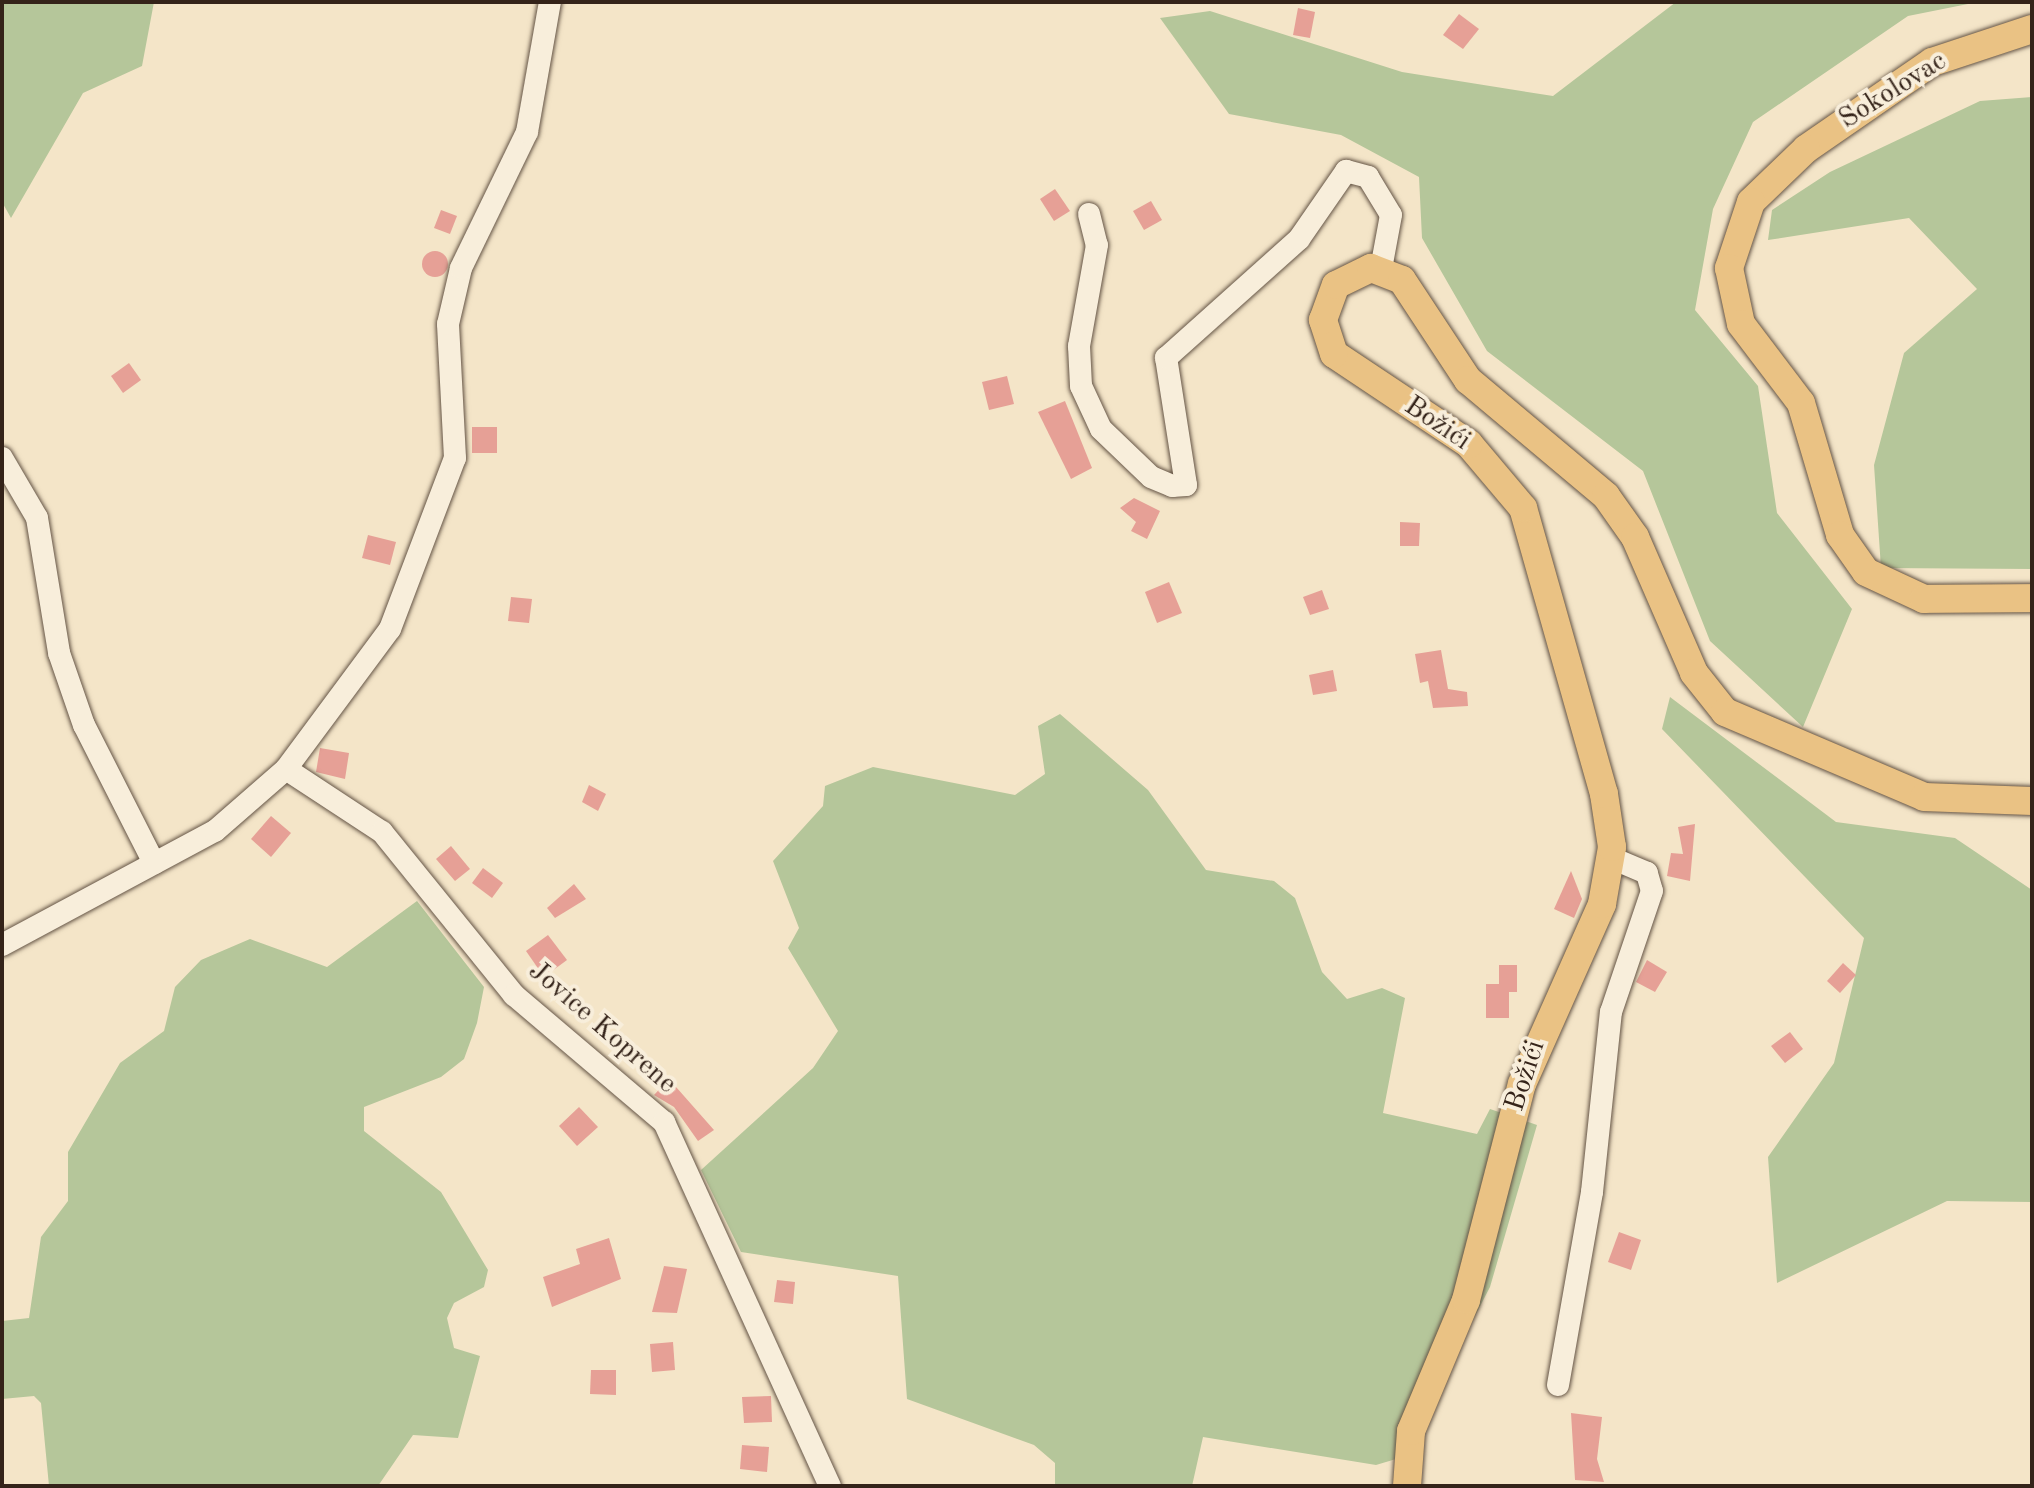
<!DOCTYPE html>
<html>
<head>
<meta charset="utf-8">
<style>
  body { margin:0 }
  #map { position:relative; width:2034px; height:1488px; overflow:hidden; background:#f4e5c8; font-family:"Old Standard TT",serif }
  div>[style] { position:absolute }
  [style*='--x'] { left:calc(var(--x)*1px); top:calc(var(--y)*1px); width:calc(var(--w)*1px); rotate:calc(var(--a)*1deg) }
  .green>* { inset:0; background:#b5c69a }
  .building>* { inset:0; background:#e6a096 }
  .round { border-radius:50% }
  .roads { filter:drop-shadow(0 0 2px #645445) drop-shadow(0 0 2px #645445) }
  .minor>* { height:22px; margin:-11px; padding:0 11px; transform-origin:11px; border-radius:11px; background:#f8eedb }
  .major>* { height:28px; margin:-14px; padding:0 14px; transform-origin:14px; border-radius:14px; background:#eac284 }
  span { translate:-50% -50%; white-space:nowrap; text-align:center; line-height:1.15; -webkit-text-stroke:8px #f8eedb; paint-order:stroke }
  .street-label { font-size:28px; color:#342319 }
  .frame { position:absolute; inset:0; border:4px solid #342319; pointer-events:none }
</style>
</head>
<body>
<div id="map">
  <div class="green">
    <div style="clip-path:polygon(2px 2px,154px 2px,142px 66px,83px 93px,11px 218px,2px 202px)"></div>
    <div style="clip-path:polygon(1676px 2px,1978px 2px,1908px 16px,1753px 122px,1713px 209px,1695px 310px,1758px 386px,1777px 513px,1852px 609px,1803px 727px,1710px 641px,1643px 471px,1487px 351px,1422px 238px,1419px 177px,1341px 135px,1229px 114px,1160px 18px,1210px 11px,1402px 72px,1553px 96px)"></div>
    <div style="clip-path:polygon(2032px 97px,2032px 569px,1881px 568px,1874px 465px,1904px 353px,1977px 289px,1909px 218px,1768px 240px,1772px 210px,1830px 172px,1980px 101px)"></div>
    <div style="clip-path:polygon(1670px 697px,1836px 822px,1955px 838px,2032px 890px,2032px 1202px,1947px 1201px,1777px 1283px,1768px 1157px,1834px 1063px,1864px 938px,1662px 729px)"></div>
    <div style="clip-path:polygon(1060px 714px,1148px 790px,1206px 870px,1274px 881px,1295px 898px,1322px 972px,1347px 999px,1382px 988px,1405px 998px,1383px 1113px,1477px 1134px,1490px 1109px,1537px 1125px,1490px 1287px,1435px 1393px,1416px 1453px,1376px 1465px,1203px 1437px,1192px 1486px,1055px 1486px,1055px 1463px,1034px 1445px,907px 1399px,898px 1276px,741px 1252px,701px 1170px,813px 1068px,838px 1031px,788px 948px,799px 928px,773px 861px,823px 806px,825px 786px,873px 767px,1015px 795px,1045px 774px,1038px 726px)"></div>
    <div style="clip-path:polygon(417px 901px,484px 987px,477px 1023px,464px 1059px,441px 1077px,364px 1107px,364px 1131px,441px 1192px,488px 1270px,484px 1287px,454px 1303px,447px 1318px,454px 1348px,480px 1356px,458px 1438px,413px 1435px,378px 1486px,49px 1486px,41px 1403px,34px 1396px,2px 1399px,2px 1321px,29px 1318px,41px 1237px,68px 1201px,68px 1152px,120px 1063px,164px 1031px,175px 987px,201px 960px,250px 939px,327px 967px)"></div>
  </div>
  <div class="building">
    <div style="clip-path:polygon(1298px 8px,1315px 12px,1310px 38px,1293px 35px)"></div>
    <div style="clip-path:polygon(1459px 14px,1479px 29px,1463px 49px,1443px 35px)"></div>
    <div style="clip-path:polygon(1055px 189px,1070px 211px,1054px 221px,1040px 199px)"></div>
    <div style="clip-path:polygon(1151px 201px,1162px 220px,1144px 230px,1133px 211px)"></div>
    <div style="clip-path:polygon(441px 210px,457px 216px,450px 234px,434px 228px)"></div>
    <div class="round" style="left:422px;top:251px;width:26px;height:26px"></div>
    <div style="clip-path:polygon(129px 363px,141px 380px,123px 393px,111px 376px)"></div>
    <div style="clip-path:polygon(1007px 376px,1014px 404px,989px 410px,982px 382px)"></div>
    <div style="clip-path:polygon(1065px 401px,1092px 468px,1071px 479px,1038px 412px)"></div>
    <div style="clip-path:polygon(472px 427px,497px 427px,497px 453px,472px 453px)"></div>
    <div style="clip-path:polygon(1134px 498px,1160px 511px,1147px 539px,1131px 531px,1136px 522px,1120px 508px)"></div>
    <div style="clip-path:polygon(1400px 522px,1420px 523px,1419px 546px,1400px 546px)"></div>
    <div style="clip-path:polygon(368px 535px,396px 542px,390px 565px,362px 558px)"></div>
    <div style="clip-path:polygon(1169px 582px,1182px 613px,1157px 623px,1145px 592px)"></div>
    <div style="clip-path:polygon(1322px 590px,1329px 609px,1310px 615px,1303px 597px)"></div>
    <div style="clip-path:polygon(511px 597px,532px 599px,529px 623px,508px 621px)"></div>
    <div style="clip-path:polygon(1441px 650px,1448px 689px,1467px 692px,1468px 706px,1433px 708px,1428px 681px,1420px 683px,1415px 654px)"></div>
    <div style="clip-path:polygon(1333px 670px,1337px 691px,1313px 695px,1309px 675px)"></div>
    <div style="clip-path:polygon(320px 748px,349px 753px,345px 779px,316px 772px)"></div>
    <div style="clip-path:polygon(589px 785px,606px 794px,598px 811px,582px 802px)"></div>
    <div style="clip-path:polygon(271px 816px,291px 833px,271px 857px,251px 839px)"></div>
    <div style="clip-path:polygon(1695px 824px,1690px 881px,1667px 876px,1671px 853px,1683px 854px,1678px 827px)"></div>
    <div style="clip-path:polygon(451px 846px,470px 869px,455px 881px,436px 859px)"></div>
    <div style="clip-path:polygon(483px 868px,503px 883px,492px 898px,472px 883px)"></div>
    <div style="clip-path:polygon(1571px 871px,1582px 899px,1574px 918px,1554px 909px)"></div>
    <div style="clip-path:polygon(574px 884px,586px 899px,555px 918px,547px 908px)"></div>
    <div style="clip-path:polygon(548px 935px,567px 960px,544px 977px,526px 951px)"></div>
    <div style="clip-path:polygon(1647px 960px,1667px 972px,1655px 992px,1636px 982px)"></div>
    <div style="clip-path:polygon(1843px 963px,1856px 975px,1840px 993px,1827px 981px)"></div>
    <div style="clip-path:polygon(1499px 965px,1517px 965px,1517px 992px,1509px 992px,1509px 1018px,1486px 1018px,1486px 984px,1499px 984px)"></div>
    <div style="clip-path:polygon(1790px 1032px,1803px 1049px,1785px 1063px,1771px 1046px)"></div>
    <div style="clip-path:polygon(669px 1079px,714px 1130px,698px 1141px,674px 1107px,654px 1095px)"></div>
    <div style="clip-path:polygon(579px 1107px,598px 1127px,577px 1146px,559px 1126px)"></div>
    <div style="clip-path:polygon(1619px 1232px,1641px 1240px,1631px 1270px,1608px 1262px)"></div>
    <div style="clip-path:polygon(609px 1238px,621px 1279px,552px 1307px,543px 1277px,580px 1264px,576px 1249px)"></div>
    <div style="clip-path:polygon(664px 1266px,687px 1269px,677px 1313px,652px 1312px)"></div>
    <div style="clip-path:polygon(777px 1280px,795px 1282px,793px 1304px,774px 1302px)"></div>
    <div style="clip-path:polygon(673px 1342px,675px 1370px,652px 1372px,650px 1344px)"></div>
    <div style="clip-path:polygon(591px 1370px,616px 1370px,616px 1395px,590px 1394px)"></div>
    <div style="clip-path:polygon(771px 1396px,772px 1422px,744px 1423px,742px 1397px)"></div>
    <div style="clip-path:polygon(1571px 1413px,1602px 1417px,1597px 1459px,1604px 1482px,1575px 1480px)"></div>
    <div style="clip-path:polygon(742px 1445px,769px 1447px,767px 1472px,740px 1469px)"></div>
  </div>
  <div class="roads">
    <div class="minor">
      <div style="--x:1089;--y:214;--w:32;--a:76"></div>
      <div style="--x:1097;--y:245;--w:103;--a:100.1"></div>
      <div style="--x:1079;--y:346;--w:40;--a:87.1"></div>
      <div style="--x:1081;--y:386;--w:47;--a:65.1"></div>
      <div style="--x:1101;--y:429;--w:69;--a:43.8"></div>
      <div style="--x:1151;--y:477;--w:23;--a:23"></div>
      <div style="--x:1172;--y:486;--w:14;--a:-4"></div>
      <div style="--x:1186;--y:485;--w:129;--a:-98.9"></div>
      <div style="--x:1166;--y:358;--w:178;--a:-41.8"></div>
      <div style="--x:1299;--y:239;--w:83;--a:-55.3"></div>
      <div style="--x:1346;--y:171;--w:23;--a:15"></div>
      <div style="--x:1368;--y:177;--w:44;--a:58.8"></div>
      <div style="--x:1391;--y:215;--w:55;--a:100.5"></div>
      <div style="--x:2;--y:458;--w:69;--a:59.7"></div>
      <div style="--x:37;--y:518;--w:137;--a:80.7"></div>
      <div style="--x:59;--y:653;--w:76;--a:70.9"></div>
      <div style="--x:84;--y:725;--w:155;--a:63.1"></div>
      <div style="--x:286;--y:769;--w:115;--a:33.3"></div>
      <div style="--x:382;--y:832;--w:210;--a:51"></div>
      <div style="--x:514;--y:995;--w:197;--a:40.3"></div>
      <div style="--x:664;--y:1122;--w:400;--a:65.5"></div>
      <div style="--x:2;--y:945;--w:242;--a:-28.2"></div>
      <div style="--x:215;--y:831;--w:94;--a:-41.1"></div>
      <div style="--x:286;--y:769;--w:174;--a:-53.4"></div>
      <div style="--x:390;--y:629;--w:183;--a:-69.2"></div>
      <div style="--x:455;--y:458;--w:134;--a:-93"></div>
      <div style="--x:448;--y:324;--w:57;--a:-76.9"></div>
      <div style="--x:461;--y:268;--w:151;--a:-64.1"></div>
      <div style="--x:527;--y:132;--w:132;--a:-80"></div>
      <div style="--x:1558;--y:1385;--w:196;--a:-80"></div>
      <div style="--x:1592;--y:1192;--w:181;--a:-84"></div>
      <div style="--x:1611;--y:1012;--w:128;--a:-71.3"></div>
      <div style="--x:1652;--y:891;--w:19;--a:-106"></div>
      <div style="--x:1647;--y:873;--w:38;--a:-157"></div>
    </div>
    <div class="major">
      <div style="--x:2032;--y:29;--w:105;--a:161.7"></div>
      <div style="--x:1932;--y:62;--w:153;--a:145.4"></div>
      <div style="--x:1806;--y:149;--w:76;--a:136.1"></div>
      <div style="--x:1751;--y:202;--w:70;--a:108.4"></div>
      <div style="--x:1729;--y:268;--w:57;--a:77.9"></div>
      <div style="--x:1741;--y:324;--w:99;--a:52.8"></div>
      <div style="--x:1801;--y:403;--w:138;--a:73.5"></div>
      <div style="--x:1840;--y:535;--w:45;--a:54.9"></div>
      <div style="--x:1866;--y:572;--w:64;--a:25"></div>
      <div style="--x:1924;--y:599;--w:108;--a:-0.5"></div>
      <div style="--x:1407;--y:1486;--w:55;--a:-85.8"></div>
      <div style="--x:1411;--y:1431;--w:142;--a:-67.2"></div>
      <div style="--x:1466;--y:1300;--w:223;--a:-75.5"></div>
      <div style="--x:1522;--y:1084;--w:197;--a:-66"></div>
      <div style="--x:1602;--y:904;--w:58;--a:-80"></div>
      <div style="--x:1612;--y:847;--w:54;--a:-98.6"></div>
      <div style="--x:1604;--y:794;--w:297;--a:-105.8"></div>
      <div style="--x:1523;--y:508;--w:84;--a:-130.2"></div>
      <div style="--x:1469;--y:444;--w:162;--a:-146.3"></div>
      <div style="--x:1334;--y:354;--w:36;--a:-108"></div>
      <div style="--x:1323;--y:320;--w:37;--a:-70"></div>
      <div style="--x:1336;--y:285;--w:39;--a:-26"></div>
      <div style="--x:1371;--y:268;--w:33;--a:21"></div>
      <div style="--x:1402;--y:280;--w:120;--a:56.6"></div>
      <div style="--x:1468;--y:380;--w:180;--a:40"></div>
      <div style="--x:1606;--y:496;--w:50;--a:54.7"></div>
      <div style="--x:1635;--y:537;--w:148;--a:66.5"></div>
      <div style="--x:1694;--y:673;--w:50;--a:51.5"></div>
      <div style="--x:1725;--y:712;--w:216;--a:23.1"></div>
      <div style="--x:1924;--y:797;--w:108;--a:2.1"></div>
    </div>
  </div>
  <div class="street-label">
    <span style="left:1893px;top:91px;rotate:-32deg">Sokolovac</span>
    <span style="left:1437px;top:424px;rotate:34deg">Božići</span>
    <span style="left:602px;top:1028px;rotate:41deg">Jovice Koprene</span>
    <span style="left:1526px;top:1076px;rotate:-72deg">Božići</span>
  </div>
  <div class="frame"></div>
</div>
</body>
</html>
